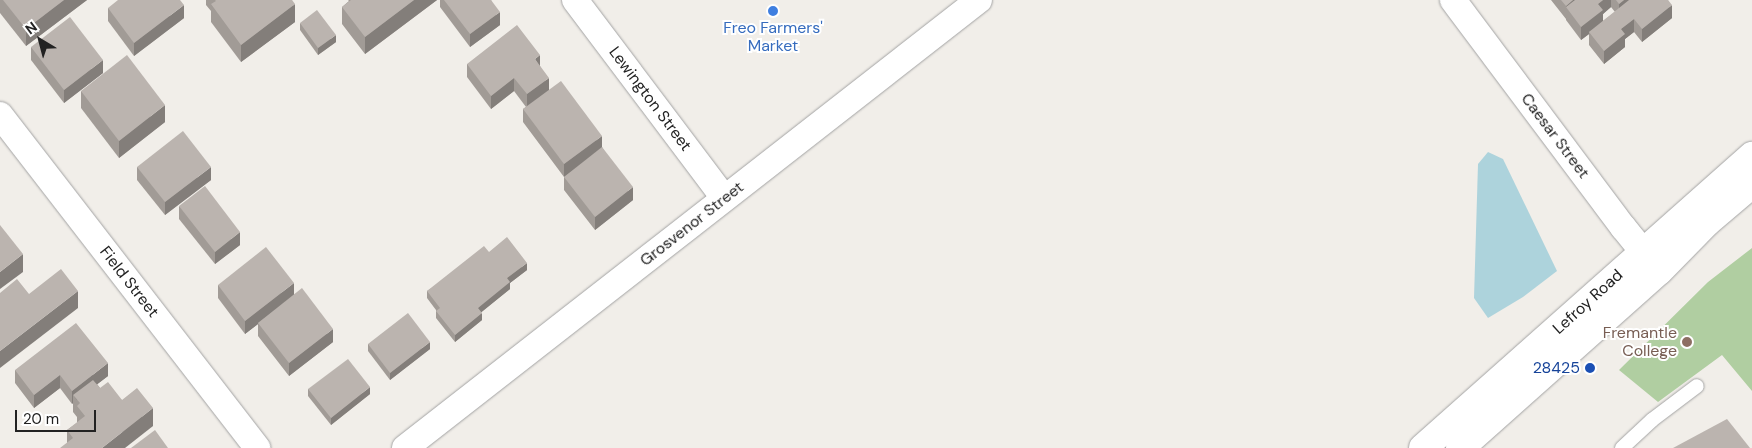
<!DOCTYPE html>
<html>
<head>
<meta charset="utf-8">
<style>
  body { margin:0 }
  #map { position:relative; width:1752px; height:448px; overflow:hidden; background:#f1eee9; font-family:"DM Sans",sans-serif }
  div>[style] { position:absolute }
  [style*='--x'] { left:calc(var(--x)*1px); top:calc(var(--y)*1px); width:calc(var(--w)*1px); rotate:calc(var(--a)*1deg) }
  .forest>* { inset:0; background:#b0cea1 }
  .water>* { inset:0; background:#add3dc }
  .roads { filter:drop-shadow(0 0 1px #a3a3a3) drop-shadow(0 0 1px #a3a3a3) }
  .service>* { height:14px; margin:-7px; padding:0 7px; transform-origin:7px; border-radius:7px; background:#fff }
  .minor>* { height:26px; margin:-13px; padding:0 13px; transform-origin:13px; border-radius:13px; background:#fff }
  .tertiary>* { height:28px; margin:-14px; padding:0 14px; transform-origin:14px; border-radius:14px; background:#fff }
  .wall>* { inset:0; background:#a19b96 }
  .shaded-wall>* { inset:0; background:#837e7a }
  .building>* { inset:0; background:#bbb4af }
  .dots>* { width:14px; height:14px; translate:-50% -50%; box-sizing:border-box; border:2px solid #fff; border-radius:50% }
  span { translate:-50% -50%; white-space:nowrap; text-align:center; line-height:1.15; -webkit-text-stroke:4px #fff; paint-order:stroke }
  .shop-label { font-size:16px; color:#366cbe }
  .street-label { font-size:16px; color:#222 }
  .education-label { font-size:16px; color:#785e54 }
  .right { translate:-100% -50%; text-align:right }
  .transit-label { font-size:16px; color:#164399 }
  .north { position:absolute; left:15px; top:15px; width:50px; height:50px; -webkit-text-stroke:4px #fff; paint-order:stroke; rotate:323deg; font-size:14px; font-weight:700; line-height:20px; text-align:center; color:#222 }
  .north::after { content:''; display:block; margin:auto; width:18px; height:22px; background:#222; clip-path:polygon(50% 0,100% 100%,50% 72%,0 100%) }
  .scale { position:absolute; left:15px; top:410px; width:81px; height:22px; box-sizing:border-box; border:2px solid #222; border-top:0; padding-left:6px; font-size:15px; line-height:18px; white-space:nowrap; color:#222; -webkit-text-stroke:4px #fff; paint-order:stroke }
</style>
</head>
<body>
<div id="map">
  <div class="forest">
    <div style="clip-path:polygon(1752px 248px,1752px 391px,1722px 355px,1658px 402px,1619px 370px,1708px 282px)"></div>
  </div>
  <div class="water">
    <div style="clip-path:polygon(1488px 152px,1503px 159px,1557px 271px,1523px 297px,1488px 318px,1474px 298px,1478px 164px)"></div>
  </div>
  <div class="roads">
    <div class="service">
      <div style="--x:1622;--y:448;--w:41;--a:-43"></div>
      <div style="--x:1652;--y:420;--w:56;--a:-37.1"></div>
    </div>
    <div class="minor">
      <div style="--x:575;--y:0;--w:248;--a:53"></div>
      <div style="--x:1453;--y:0;--w:284;--a:53.2"></div>
      <div style="--x:1623;--y:227;--w:54;--a:51"></div>
      <div style="--x:0;--y:115;--w:421;--a:52.3"></div>
      <div style="--x:405;--y:448;--w:728;--a:-37.97"></div>
    </div>
    <div class="tertiary">
      <div style="--x:1423;--y:448;--w:440;--a:-41.6"></div>
      <div style="--x:1460;--y:448;--w:266;--a:-41.7"></div>
      <div style="--x:1659;--y:271;--w:69;--a:-45.6"></div>
      <div style="--x:1707;--y:222;--w:59;--a:-40.2"></div>
    </div>
  </div>
  <div class="wall">
    <div style="clip-path:polygon(0 0,87px 0,26px 46px,0 13px)"></div>
    <div style="clip-path:polygon(206px 0,292px 0,295px 22px,241px 62px,211px 22px,211px 11px,206px 5px)"></div>
    <div style="clip-path:polygon(348px 0,437px 0,365px 54px,342px 24px,342px 7px,349px 1px)"></div>
    <div style="clip-path:polygon(440px 0,491px 0,500px 25px,470px 47px,440px 7px)"></div>
    <div style="clip-path:polygon(evenodd,1551px 0,1668px 0,1672px 18px,1642px 42px,1634px 32px,1625px 39px,1625px 47px,1604px 64px,1589px 45px,1589px 34px,1581px 40px,1566px 20px,1566px 19px,1551px 0,1611px 7px,1615px 12px,1603px 21px,1603px 14px,1611px 7px)"></div>
    <div style="clip-path:polygon(108px 8px,184px 18px,134px 56px,108px 21px)"></div>
    <div style="clip-path:polygon(300px 23px,336px 42px,318px 55px,300px 30px)"></div>
    <div style="clip-path:polygon(31px 47px,103px 73px,64px 103px,31px 60px)"></div>
    <div style="clip-path:polygon(467px 64px,540px 66px,549px 90px,602px 147px,633px 200px,595px 230px,564px 190px,564px 177px,523px 122px,523px 109px,526px 107px,514px 91px,491px 109px,467px 77px)"></div>
    <div style="clip-path:polygon(81px 91px,165px 122px,119px 158px,81px 108px)"></div>
    <div style="clip-path:polygon(137px 167px,211px 180px,165px 215px,137px 180px)"></div>
    <div style="clip-path:polygon(179px 206px,240px 245px,215px 264px,179px 219px)"></div>
    <div style="clip-path:polygon(489px 252px,527px 270px,510px 283px,510px 289px,481px 312px,482px 320px,455px 342px,436px 318px,436px 310px,427px 298px,427px 291px)"></div>
    <div style="clip-path:polygon(218px 285px,294px 294px,333px 342px,289px 376px,258px 336px,258px 324px,245px 334px,218px 298px)"></div>
    <div style="clip-path:polygon(368px 344px,430px 349px,390px 380px,368px 351px)"></div>
    <div style="clip-path:polygon(15px 370px,108px 376px,97px 384px,100px 388px,122px 400px,153px 426px,67px 443px,67px 430px,77px 423px,77px 417px,73px 412px,73px 403px,72px 404px,60px 388px,34px 408px,15px 383px)"></div>
    <div style="clip-path:polygon(308px 389px,370px 394px,331px 425px,308px 396px)"></div>
  </div>
  <div class="shaded-wall">
    <div style="clip-path:polygon(64px 0,87px 0,26px 46px,26px 29px)"></div>
    <div style="clip-path:polygon(414px 0,437px 0,365px 54px,365px 37px)"></div>
    <div style="clip-path:polygon(1573px 0,1590px 0,1566px 7px,1566px 19px,1566px 6px)"></div>
    <div style="clip-path:polygon(1603px 0,1611px 0,1611px 7px,1603px 14px,1603px 23px,1589px 32px,1589px 34px,1581px 40px,1581px 27px,1598px 4px)"></div>
    <div style="clip-path:polygon(1624px 0,1641px 0,1619px 17px,1619px 4px)"></div>
    <div style="clip-path:polygon(295px 4px,295px 22px,241px 62px,241px 45px)"></div>
    <div style="clip-path:polygon(184px 5px,184px 18px,134px 56px,134px 43px)"></div>
    <div style="clip-path:polygon(1672px 5px,1672px 18px,1642px 42px,1642px 29px)"></div>
    <div style="clip-path:polygon(500px 12px,500px 25px,470px 47px,470px 34px)"></div>
    <div style="clip-path:polygon(1634px 19px,1634px 32px,1625px 39px,1625px 47px,1604px 64px,1604px 51px,1621px 29px)"></div>
    <div style="clip-path:polygon(336px 35px,336px 42px,318px 55px,318px 48px)"></div>
    <div style="clip-path:polygon(540px 55px,540px 68px,535px 59px)"></div>
    <div style="clip-path:polygon(103px 60px,103px 73px,64px 103px,64px 90px)"></div>
    <div style="clip-path:polygon(514px 78px,514px 91px,491px 109px,491px 96px)"></div>
    <div style="clip-path:polygon(549px 78px,549px 91px,527px 107px,527px 94px)"></div>
    <div style="clip-path:polygon(165px 105px,165px 122px,119px 158px,119px 141px)"></div>
    <div style="clip-path:polygon(602px 136px,602px 149px,564px 177px,564px 164px)"></div>
    <div style="clip-path:polygon(211px 167px,211px 180px,165px 215px,165px 202px)"></div>
    <div style="clip-path:polygon(633px 187px,633px 200px,595px 230px,595px 217px)"></div>
    <div style="clip-path:polygon(240px 232px,240px 245px,215px 264px,215px 252px)"></div>
    <div style="clip-path:polygon(23px 254px,23px 272px,0 289px,0 272px)"></div>
    <div style="clip-path:polygon(527px 263px,527px 270px,510px 283px,510px 289px,478px 315px,478px 308px,507px 278px)"></div>
    <div style="clip-path:polygon(294px 283px,294px 296px,258px 323px,258px 324px,245px 334px,245px 321px)"></div>
    <div style="clip-path:polygon(78px 291px,78px 308px,0 368px,0 351px)"></div>
    <div style="clip-path:polygon(482px 313px,482px 320px,455px 342px,455px 335px)"></div>
    <div style="clip-path:polygon(333px 329px,333px 342px,289px 376px,289px 363px)"></div>
    <div style="clip-path:polygon(430px 342px,430px 349px,390px 380px,390px 373px)"></div>
    <div style="clip-path:polygon(108px 363px,108px 376px,77px 400px,73px 395px,73px 403px,72px 404px,72px 391px)"></div>
    <div style="clip-path:polygon(60px 375px,60px 388px,34px 408px,34px 395px)"></div>
    <div style="clip-path:polygon(370px 387px,370px 394px,331px 425px,331px 418px)"></div>
    <div style="clip-path:polygon(153px 408px,153px 426px,125px 448px,102px 448px)"></div>
  </div>
  <div class="building">
    <div style="clip-path:polygon(3px 0,64px 0,26px 29px)"></div>
    <div style="clip-path:polygon(118px 0,180px 0,184px 5px,134px 43px,108px 8px)"></div>
    <div style="clip-path:polygon(215px 0,292px 0,295px 4px,241px 45px,211px 4px,216px 1px)"></div>
    <div style="clip-path:polygon(351px 0,414px 0,365px 37px,342px 7px)"></div>
    <div style="clip-path:polygon(444px 0,491px 0,500px 12px,470px 34px)"></div>
    <div style="clip-path:polygon(1561px 0,1573px 0,1566px 6px)"></div>
    <div style="clip-path:polygon(1575px 0,1603px 0,1598px 4px,1603px 10px,1581px 27px,1566px 7px)"></div>
    <div style="clip-path:polygon(1616px 0,1624px 0,1619px 4px)"></div>
    <div style="clip-path:polygon(1629px 0,1668px 0,1672px 5px,1642px 29px,1634px 19px,1621px 29px,1625px 34px,1604px 51px,1589px 32px)"></div>
    <div style="clip-path:polygon(317px 10px,336px 35px,318px 48px,300px 23px)"></div>
    <div style="clip-path:polygon(70px 17px,103px 60px,64px 90px,31px 47px)"></div>
    <div style="clip-path:polygon(517px 25px,540px 55px,535px 59px,549px 78px,527px 94px,514px 78px,491px 96px,467px 64px)"></div>
    <div style="clip-path:polygon(127px 55px,165px 105px,119px 141px,81px 91px)"></div>
    <div style="clip-path:polygon(561px 81px,602px 136px,564px 164px,523px 109px)"></div>
    <div style="clip-path:polygon(183px 131px,211px 167px,165px 202px,137px 167px)"></div>
    <div style="clip-path:polygon(602px 147px,633px 187px,595px 217px,564px 177px)"></div>
    <div style="clip-path:polygon(205px 186px,240px 232px,215px 252px,179px 206px)"></div>
    <div style="clip-path:polygon(0 225px,23px 254px,0 272px)"></div>
    <div style="clip-path:polygon(507px 237px,527px 263px,507px 278px,510px 282px,478px 308px,482px 313px,455px 335px,436px 311px,440px 308px,427px 291px,484px 246px,489px 252px)"></div>
    <div style="clip-path:polygon(266px 247px,294px 283px,245px 321px,218px 285px)"></div>
    <div style="clip-path:polygon(61px 269px,78px 291px,0 351px,0 293px,17px 279px,29px 294px)"></div>
    <div style="clip-path:polygon(302px 288px,333px 329px,289px 363px,258px 323px)"></div>
    <div style="clip-path:polygon(408px 313px,430px 342px,390px 373px,368px 344px)"></div>
    <div style="clip-path:polygon(76px 323px,108px 363px,72px 391px,60px 375px,34px 395px,15px 370px)"></div>
    <div style="clip-path:polygon(348px 359px,370px 387px,331px 418px,308px 389px)"></div>
    <div style="clip-path:polygon(93px 380px,100px 388px,108px 382px,122px 400px,137px 388px,153px 408px,102px 448px,60px 448px,73px 438px,67px 430px,85px 416px,77px 406px,80px 403px,73px 395px)"></div>
    <div style="clip-path:polygon(1727px 419px,1750px 448px,1673px 448px)"></div>
    <div style="clip-path:polygon(155px 430px,168px 448px,131px 448px)"></div>
  </div>
  <div class="dots">
    <div style="left:773px;top:11px;background:#3f7fe0"></div>
    <div style="left:1687px;top:342px;background:#8d6e63"></div>
    <div style="left:1590px;top:368px;background:#1a4fb4"></div>
  </div>
  <div class="shop-label">
    <span style="left:773px;top:37px">Freo Farmers'<br>Market</span>
  </div>
  <div class="street-label">
    <span style="left:650px;top:99px;rotate:53deg">Lewington Street</span>
    <span style="left:1555px;top:136px;rotate:53deg">Caesar Street</span>
    <span style="left:692px;top:224px;rotate:-38deg">Grosvenor Street</span>
    <span style="left:129px;top:282px;rotate:52deg">Field Street</span>
    <span style="left:1588px;top:302px;rotate:-42deg">Lefroy Road</span>
  </div>
  <div class="education-label">
    <span class="right" style="left:1677px;top:342px">Fremantle<br>College</span>
  </div>
  <div class="transit-label">
    <span class="right" style="left:1580px;top:368px">28425</span>
  </div>
  <div class="north">N</div>
  <div class="scale">20 m</div>
</div>
</body>
</html>
